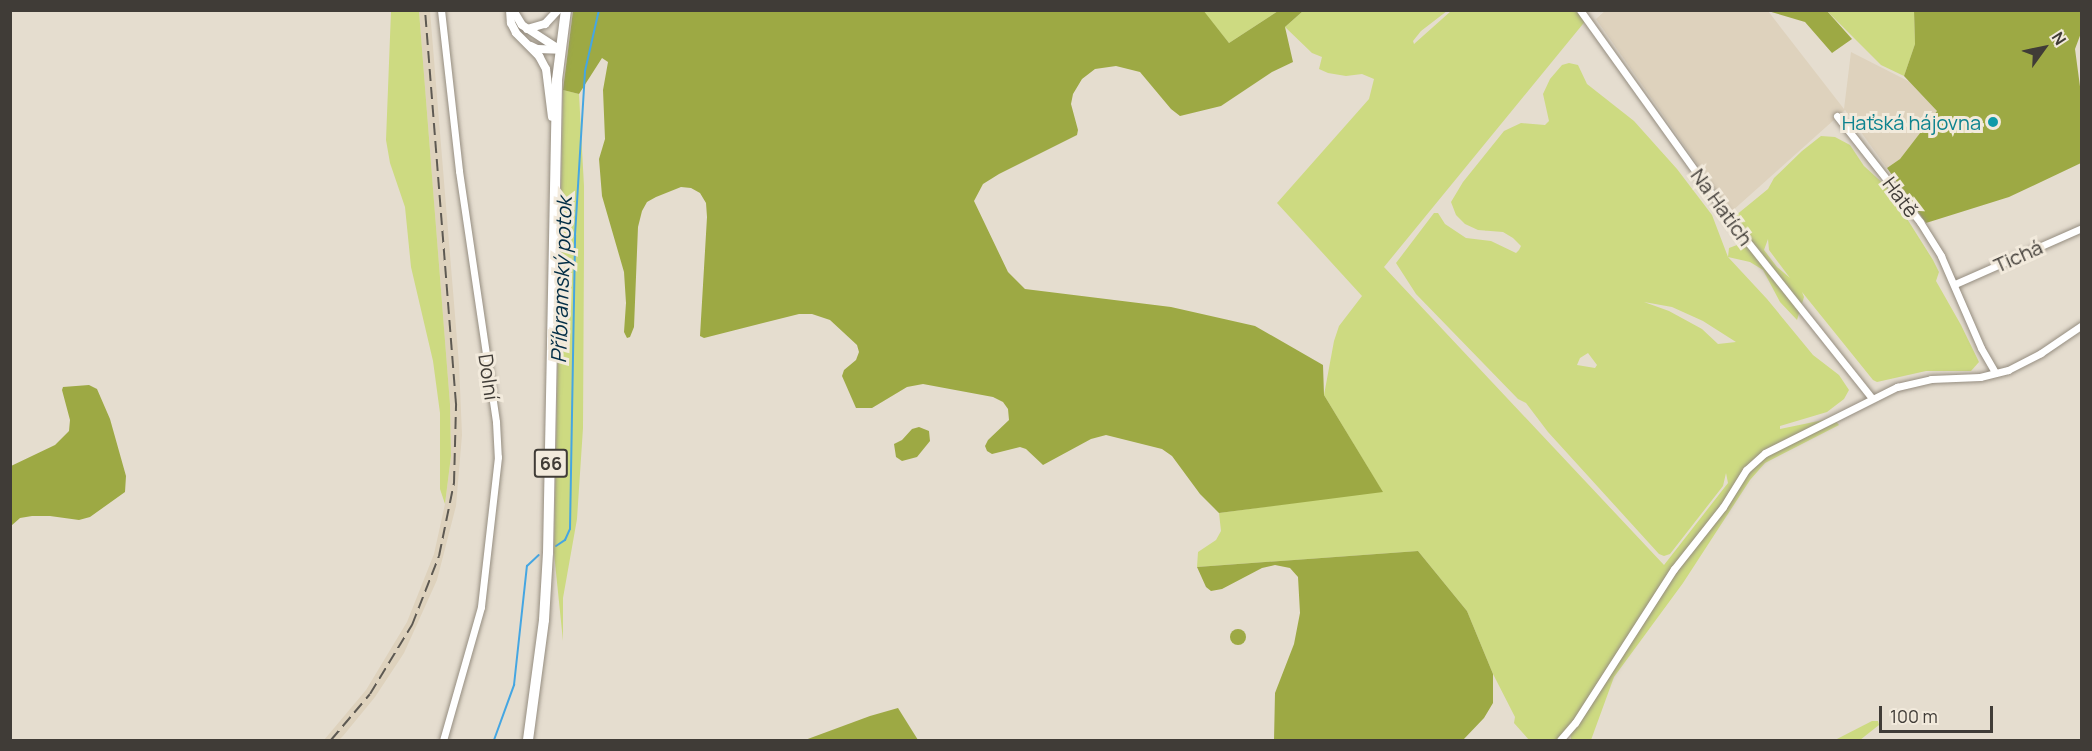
<!DOCTYPE html>
<html>
<head>
<meta charset="utf-8">
<style>
  body { margin:0 }
  #map { position:relative; width:2092px; height:751px; overflow:hidden; background:#e5ddcf; font-family:Manrope,sans-serif }
  div>[style] { position:absolute }
  [style*='--x'] { left:calc(var(--x)*1px); top:calc(var(--y)*1px); width:calc(var(--w)*1px); rotate:calc(var(--a)*1deg) }
  .built>* { inset:0; background:#ded2bd }
  .green>* { inset:0; background:#cdda81 }
  .forest>* { inset:0; background:#9da944 }
  .round { border-radius:50% }
  .stream>* { height:2px; margin:-1px; padding:0 1px; transform-origin:1px; border-radius:1px; background:#45a6e2 }
  .roads { filter:drop-shadow(0 0 2px #958d80) drop-shadow(0 0 2px #958d80) }
  .minor>* { height:7px; margin:-3.5px; padding:0 3.5px; transform-origin:3.5px; border-radius:3.5px; background:#fff }
  .tertiary>* { height:8px; margin:-4px; padding:0 4px; transform-origin:4px; border-radius:4px; background:#fff }
  .primary>* { height:10px; margin:-5px; padding:0 5px; transform-origin:5px; border-radius:5px; background:#fff }
  .rail>* { height:2px; margin-top:-1px; transform-origin:0; background:repeating-linear-gradient(90deg,#5d5952 0 12px,transparent 0 18px) }
  .dots>* { width:16px; height:16px; translate:-50% -50%; box-sizing:border-box; border:3px solid #f2eadc; border-radius:50% }
  span { translate:-50% -50%; white-space:nowrap; text-align:center; line-height:1.15; -webkit-text-stroke:6px #f2eadc; paint-order:stroke }
  .shield-label span { padding:2px 4px; background:#f2eadc; border:2px solid; border-radius:4px; -webkit-text-stroke-width:0 }
  .shield-label { font-size:18px; color:#403c37; font-weight:700 }
  .culture-label { font-size:20px; color:#0d838f }
  .right { translate:-100% -50%; text-align:right }
  .street-label { font-size:20px; color:#403c37 }
  .water-label { font-size:21px; color:#022d45; font-style:italic }
  .frame { position:absolute; inset:0; border:12px solid #403c37; pointer-events:none }
  .north { position:absolute; left:2014px; top:18px; width:60px; height:60px; -webkit-text-stroke:4px #f2eadc; paint-order:stroke; rotate:57deg; font-size:16px; font-weight:700; line-height:24px; text-align:center; color:#403c37 }
  .north::after { content:''; display:block; margin:auto; width:21px; height:27px; background:#403c37; clip-path:polygon(50% 0,100% 100%,50% 72%,0 100%) }
  .scale { position:absolute; left:1879px; top:706px; width:114px; height:27px; box-sizing:border-box; border:3px solid #403c37; border-top:0; padding-left:8px; font-size:18px; line-height:21px; white-space:nowrap; color:#403c37; -webkit-text-stroke:4px #f2eadc; paint-order:stroke }
</style>
</head>
<body>
<div id="map">
  <div class="built">
    <div style="clip-path:polygon(1606px 10px,1768px 11px,1844px 109px,1851px 52px,1912px 83px,1937px 111px,1900px 159px,1887px 168px,1845px 110px,1731px 212px,1596px 19px)"></div>
    <div style="clip-path:polygon(419px 11px,430px 11px,459px 364px,462px 435px,456px 506px,437px 580px,404px 653px,375px 697px,343px 736px,339px 740px,324px 740px,366px 690px,407px 622px,434px 554px,445px 504px,451px 456px,450px 404px)"></div>
  </div>
  <div class="green">
    <div style="clip-path:polygon(391px 11px,419px 11px,450px 404px,451px 456px,445px 504px,440px 489px,440px 413px,433px 361px,411px 267px,405px 207px,390px 163px,386px 140px)"></div>
    <div style="clip-path:polygon(1203px 11px,1278px 11px,1229px 43px)"></div>
    <div style="clip-path:polygon(evenodd,1303px 11px,1447px 11px,1421px 31px,1413px 41px,1414px 44px,1451px 11px,1580px 11px,1587px 19px,1384px 267px,1664px 565px,1728px 483px,1726px 473px,1723px 486px,1670px 554px,1664px 556px,1659px 554px,1548px 432px,1526px 403px,1518px 399px,1416px 294px,1396px 263px,1434px 213px,1438px 213px,1445px 224px,1466px 238px,1491px 241px,1516px 253px,1519px 250px,1521px 246px,1513px 238px,1503px 232px,1478px 230px,1465px 224px,1456px 215px,1451px 202px,1463px 182px,1504px 131px,1521px 123px,1545px 125px,1549px 121px,1543px 94px,1550px 79px,1562px 65px,1569px 63px,1578px 65px,1587px 84px,1634px 121px,1677px 169px,1712px 215px,1728px 257px,1729px 248px,1737px 245px,1748px 235px,1735px 216px,1768px 189px,1774px 178px,1802px 151px,1821px 136px,1835px 137px,1850px 145px,1864px 166px,1887px 187px,1933px 260px,1939px 272px,1936px 281px,1961px 325px,1979px 362px,1971px 371px,1926px 371px,1877px 382px,1873px 380px,1802px 292px,1804px 297px,1797px 320px,1780px 302px,1763px 270px,1750px 262px,1728px 257px,1767px 299px,1813px 355px,1839px 375px,1849px 390px,1844px 399px,1827px 412px,1780px 426px,1780px 429px,1833px 418px,1839px 425px,1765px 463px,1750px 480px,1683px 583px,1614px 677px,1591px 740px,1571px 740px,1570px 731px,1560px 740px,1529px 740px,1514px 723px,1515px 717px,1493px 674px,1467px 611px,1418px 551px,1197px 567px,1198px 552px,1216px 540px,1221px 531px,1219px 513px,1382px 491px,1324px 395px,1334px 341px,1339px 326px,1362px 296px,1277px 203px,1369px 99px,1374px 79px,1362px 74px,1346px 76px,1328px 73px,1319px 69px,1322px 57px,1312px 53px,1285px 27px,1303px 11px,1768px 239px,1769px 250px,1790px 278px,1777px 267px,1764px 250px,1768px 239px,1303px 11px,1644px 302px,1672px 307px,1703px 321px,1736px 342px,1718px 344px,1702px 329px,1669px 311px,1644px 302px,1303px 11px,1588px 353px,1597px 365px,1595px 368px,1577px 365px,1580px 358px,1588px 353px)"></div>
    <div style="clip-path:polygon(1827px 11px,1914px 11px,1915px 44px,1904px 76px,1881px 65px)"></div>
    <div style="clip-path:polygon(563px 90px,579px 94px,584px 186px,584px 251px,583px 428px,577px 519px,563px 598px,563px 641px,554px 553px)"></div>
    <div style="clip-path:polygon(1872px 721px,1878px 721px,1879px 725px,1860px 740px,1835px 740px)"></div>
  </div>
  <div class="forest">
    <div style="clip-path:polygon(1203px 10px,1229px 43px,1278px 11px,1303px 11px,1285px 27px,1293px 62px,1272px 72px,1221px 106px,1180px 116px,1171px 109px,1140px 72px,1116px 66px,1095px 69px,1082px 79px,1073px 94px,1071px 104px,1078px 130px,1077px 135px,999px 174px,983px 184px,974px 201px,1008px 272px,1025px 289px,1171px 307px,1255px 326px,1323px 365px,1324px 395px,1383px 492px,1219px 513px,1200px 494px,1172px 456px,1162px 449px,1106px 435px,1091px 439px,1043px 465px,1026px 449px,1020px 447px,992px 454px,987px 451px,985px 446px,988px 440px,1009px 420px,1008px 409px,1003px 402px,993px 397px,923px 384px,907px 387px,872px 408px,856px 408px,842px 376px,844px 370px,856px 360px,859px 352px,857px 345px,830px 320px,812px 314px,799px 314px,704px 338px,700px 336px,707px 217px,706px 203px,700px 193px,691px 188px,681px 187px,656px 197px,647px 202px,642px 211px,638px 227px,634px 327px,630px 337px,627px 338px,624px 332px,626px 303px,624px 272px,602px 196px,599px 159px,605px 139px,603px 90px,608px 62px,602px 58px,579px 94px,563px 90px,573px 11px)"></div>
    <div style="clip-path:polygon(1768px 11px,1827px 11px,1852px 39px,1832px 53px,1805px 22px)"></div>
    <div style="clip-path:polygon(1914px 11px,2081px 11px,2081px 33px,2075px 49px,2081px 94px,2081px 163px,2009px 197px,1926px 223px,1887px 168px,1900px 159px,1937px 111px,1904px 76px,1915px 44px)"></div>
    <div style="clip-path:polygon(89px 385px,97px 389px,110px 419px,126px 476px,125px 492px,90px 517px,79px 520px,50px 516px,32px 516px,20px 518px,11px 526px,11px 466px,55px 445px,69px 431px,70px 420px,62px 390px,63px 387px)"></div>
    <div style="clip-path:polygon(919px 427px,929px 431px,930px 441px,917px 457px,902px 461px,896px 457px,894px 444px,902px 440px,912px 429px)"></div>
    <div style="clip-path:polygon(1418px 551px,1467px 611px,1493px 674px,1493px 703px,1484px 718px,1463px 740px,1274px 740px,1275px 693px,1294px 644px,1300px 613px,1298px 577px,1290px 568px,1275px 565px,1262px 568px,1222px 589px,1211px 591px,1206px 587px,1197px 567px)"></div>
    <div class="round" style="left:1230px;top:629px;width:16px;height:16px"></div>
    <div style="clip-path:polygon(898px 708px,918px 740px,805px 740px,870px 716px)"></div>
  </div>
  <div class="stream">
    <div style="--x:556;--y:546;--w:11;--a:-34"></div>
    <div style="--x:565;--y:540;--w:12;--a:-66"></div>
    <div style="--x:570;--y:529;--w:294;--a:-89"></div>
    <div style="--x:575;--y:235;--w:164;--a:-86.5"></div>
    <div style="--x:585;--y:71;--w:63;--a:-77.1"></div>
    <div style="--x:494;--y:740;--w:59;--a:-70"></div>
    <div style="--x:514;--y:685;--w:120;--a:-83.8"></div>
    <div style="--x:527;--y:566;--w:16;--a:-43"></div>
  </div>
  <div class="roads">
    <div class="minor">
      <div style="--x:441;--y:10;--w:162;--a:83.6"></div>
      <div style="--x:459;--y:171;--w:254;--a:81.6"></div>
      <div style="--x:496;--y:422;--w:35;--a:87"></div>
      <div style="--x:498;--y:457;--w:151;--a:96.5"></div>
      <div style="--x:481;--y:607;--w:138;--a:105.9"></div>
      <div style="--x:1580;--y:10;--w:259;--a:54.4"></div>
      <div style="--x:1731;--y:221;--w:226;--a:51.5"></div>
      <div style="--x:1837;--y:116;--w:135;--a:51.9"></div>
      <div style="--x:1920;--y:222;--w:40;--a:58"></div>
      <div style="--x:1941;--y:256;--w:100;--a:66.5"></div>
      <div style="--x:1981;--y:348;--w:28;--a:60"></div>
      <div style="--x:1955;--y:284;--w:139;--a:-23.8"></div>
      <div style="--x:1560;--y:740;--w:23;--a:-49"></div>
      <div style="--x:1575;--y:723;--w:183;--a:-57.3"></div>
      <div style="--x:1674;--y:569;--w:79;--a:-51.7"></div>
      <div style="--x:1723;--y:507;--w:44;--a:-58.1"></div>
      <div style="--x:1746;--y:470;--w:25;--a:-42"></div>
      <div style="--x:1765;--y:453;--w:148;--a:-26.6"></div>
      <div style="--x:1897;--y:387;--w:35;--a:-13"></div>
      <div style="--x:1931;--y:379;--w:49;--a:-2.3"></div>
      <div style="--x:1980;--y:377;--w:29;--a:-14"></div>
      <div style="--x:2008;--y:370;--w:37;--a:-27"></div>
      <div style="--x:2041;--y:353;--w:50;--a:-34.3"></div>
    </div>
    <div class="tertiary">
      <div style="--x:510;--y:10;--w:13;--a:86"></div>
      <div style="--x:511;--y:23;--w:11;--a:63"></div>
      <div style="--x:516;--y:33;--w:33;--a:45"></div>
      <div style="--x:539;--y:56;--w:15;--a:62"></div>
      <div style="--x:546;--y:69;--w:48;--a:82.9"></div>
      <div style="--x:513;--y:10;--w:17;--a:59"></div>
      <div style="--x:522;--y:25;--w:45;--a:33.3"></div>
      <div style="--x:527;--y:29;--w:19;--a:-16"></div>
      <div style="--x:545;--y:24;--w:19;--a:-47"></div>
      <div style="--x:531;--y:46;--w:7;--a:27"></div>
      <div style="--x:537;--y:49;--w:23;--a:2"></div>
    </div>
    <div class="primary">
      <div style="--x:528;--y:740;--w:121;--a:-82.4"></div>
      <div style="--x:544;--y:620;--w:67;--a:-86.6"></div>
      <div style="--x:548;--y:553;--w:473;--a:-88.9"></div>
      <div style="--x:557;--y:80;--w:71;--a:-82.7"></div>
    </div>
  </div>
  <div class="rail">
    <div style="--x:331;--y:740;--w:60;--a:-49.7"></div>
    <div style="--x:370;--y:694;--w:81;--a:-58.7"></div>
    <div style="--x:412;--y:625;--w:74;--a:-68.6"></div>
    <div style="--x:439;--y:556;--w:75;--a:-78.4"></div>
    <div style="--x:454;--y:483;--w:79;--a:-88.5"></div>
    <div style="--x:456;--y:404;--w:395;--a:-94.5"></div>
  </div>
  <div class="dots">
    <div style="left:1993px;top:122px;background:#0f9aa8"></div>
  </div>
  <div class="shield-label">
    <span style="left:551px;top:463px">66</span>
  </div>
  <div class="culture-label">
    <span class="right" style="left:1981px;top:122px">Haťská hájovna</span>
  </div>
  <div class="street-label">
    <span style="left:1901px;top:197px;rotate:53deg">Hatě</span>
    <span style="left:1722px;top:207px;rotate:54deg">Na Hatích</span>
    <span style="left:2018px;top:256px;rotate:-24deg">Tichá</span>
    <span style="left:489px;top:377px;rotate:82deg">Dolní</span>
  </div>
  <div class="water-label">
    <span style="left:561px;top:280px;rotate:-88deg">Příbramský potok</span>
  </div>
  <div class="frame"></div>
  <div class="north">N</div>
  <div class="scale">100 m</div>
</div>
</body>
</html>
